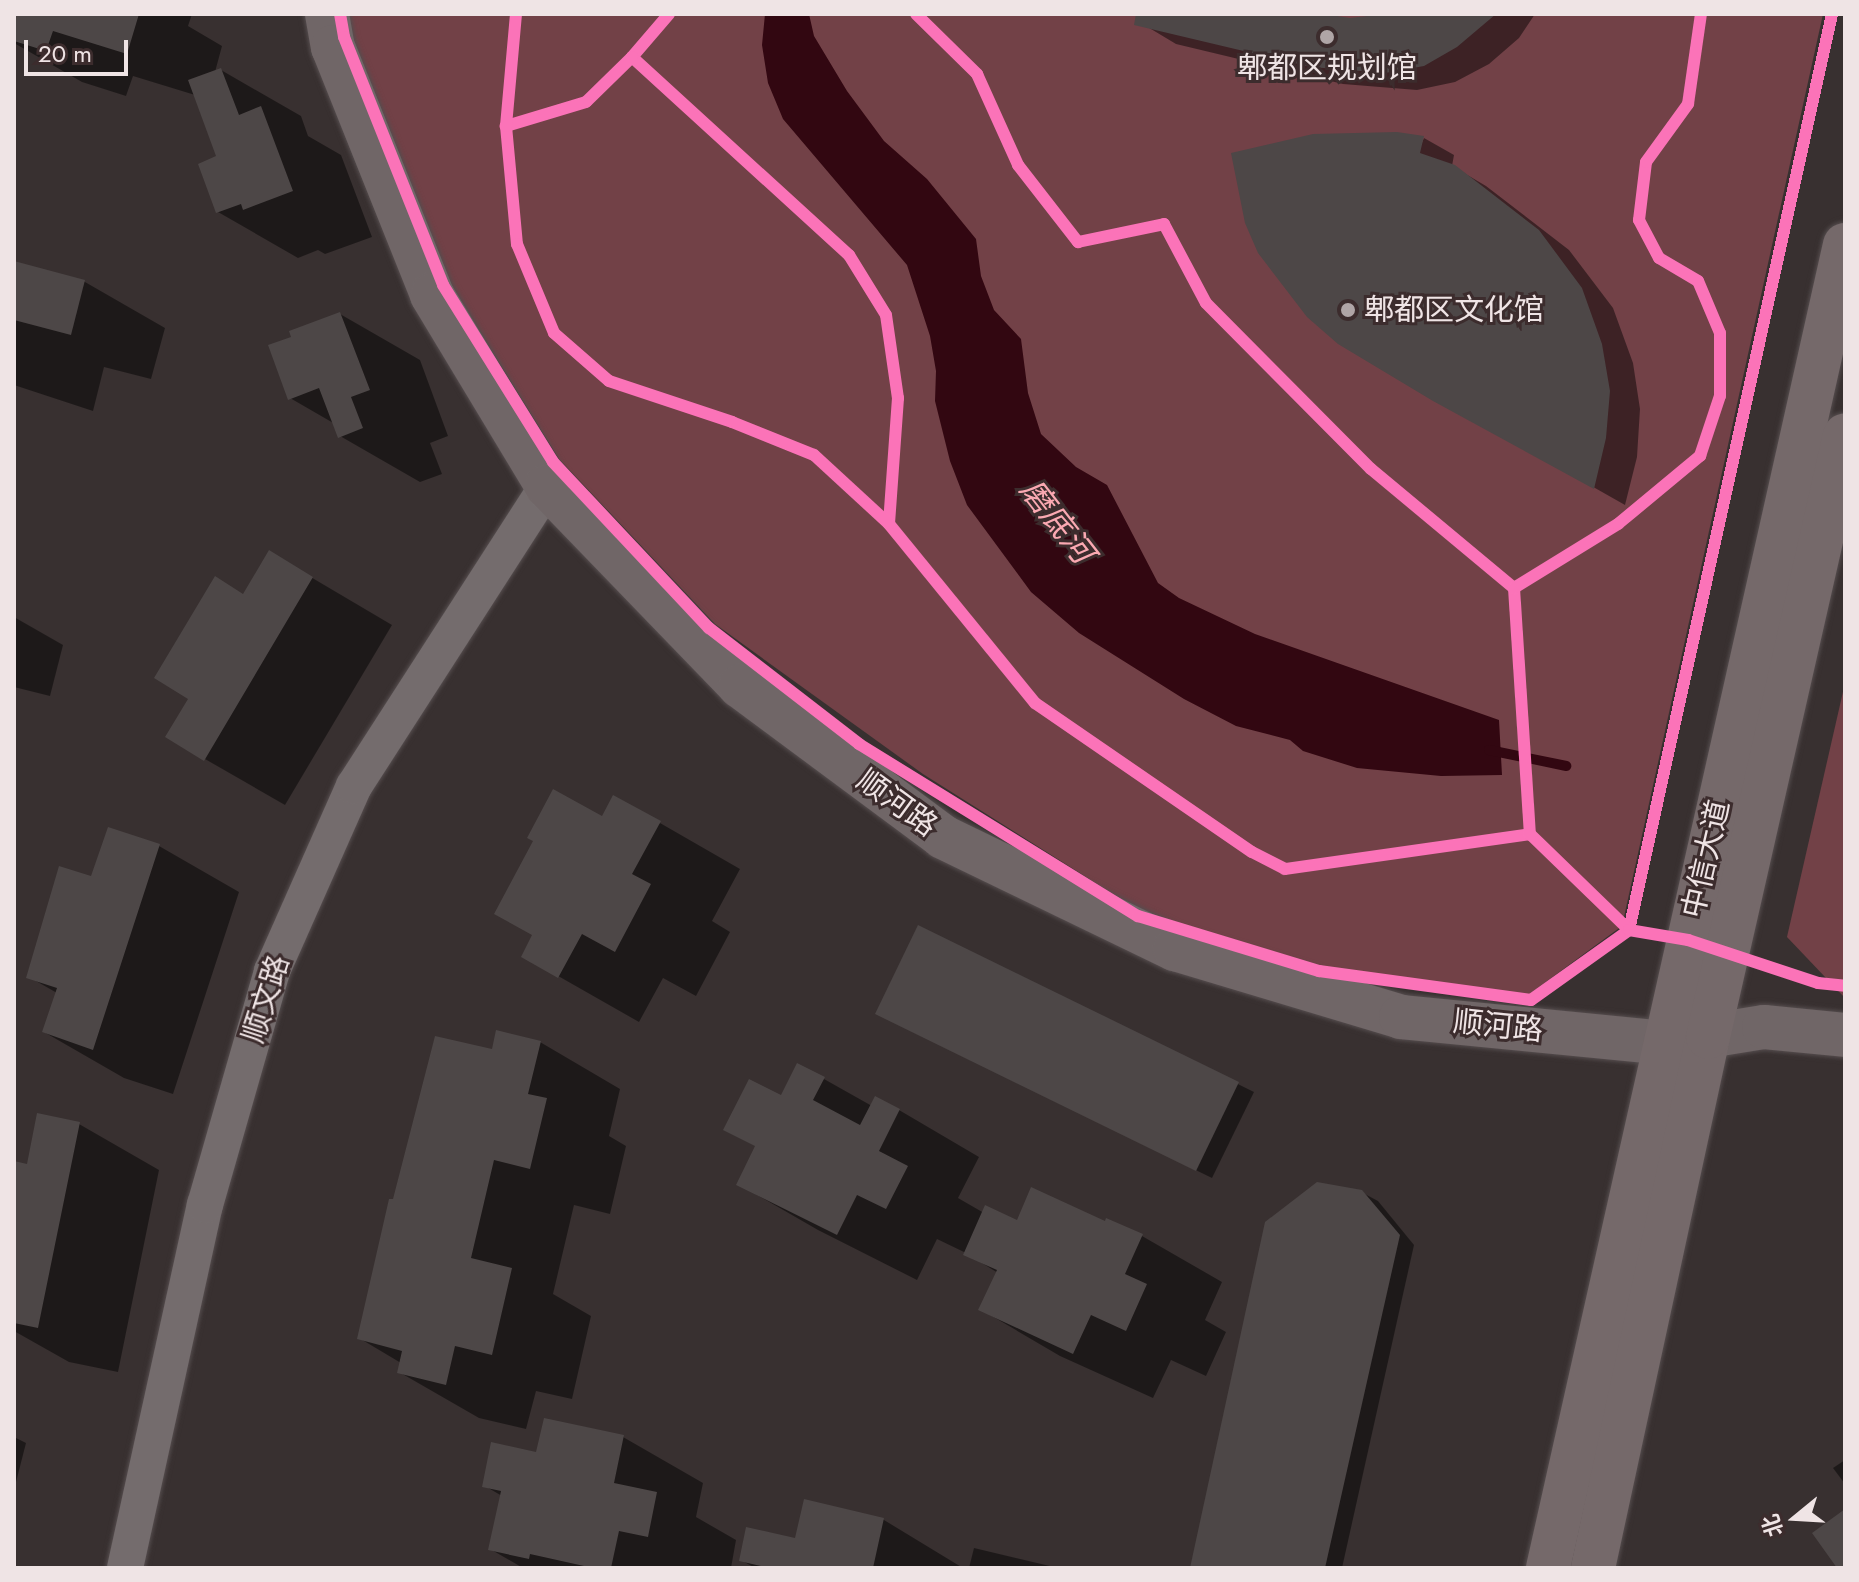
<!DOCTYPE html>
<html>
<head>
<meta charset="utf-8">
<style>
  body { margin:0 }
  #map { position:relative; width:1859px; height:1582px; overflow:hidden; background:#383030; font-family:Jost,"Noto Sans SC",sans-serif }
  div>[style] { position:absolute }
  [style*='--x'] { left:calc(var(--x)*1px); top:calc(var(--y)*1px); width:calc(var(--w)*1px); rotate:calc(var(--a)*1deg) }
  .green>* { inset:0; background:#724147 }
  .water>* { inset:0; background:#320711 }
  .shadow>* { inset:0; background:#0007 }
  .stream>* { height:10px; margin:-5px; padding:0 5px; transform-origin:5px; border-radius:5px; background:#320711 }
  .building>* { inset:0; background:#4d4747 }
  .roads { filter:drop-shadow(0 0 2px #554d4e) drop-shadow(0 0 2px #554d4e) }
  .street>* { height:36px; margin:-18px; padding:0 18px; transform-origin:18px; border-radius:18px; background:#746c6d }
  .secondary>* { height:44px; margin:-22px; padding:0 22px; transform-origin:22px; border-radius:22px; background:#706667 }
  .primary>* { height:44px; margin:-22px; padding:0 22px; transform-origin:22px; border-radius:22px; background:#75696a }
  .cycleway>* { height:12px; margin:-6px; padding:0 6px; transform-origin:6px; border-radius:6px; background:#fb73b8 }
  .dots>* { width:22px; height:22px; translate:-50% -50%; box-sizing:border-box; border:4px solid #3c2c2d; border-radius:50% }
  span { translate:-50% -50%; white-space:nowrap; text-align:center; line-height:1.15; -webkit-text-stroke:6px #3c2c2d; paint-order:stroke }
  .poi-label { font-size:30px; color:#efe4e5 }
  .left { translate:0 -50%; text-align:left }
  .street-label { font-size:30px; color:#efe4e5 }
  .water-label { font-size:32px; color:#fba9b2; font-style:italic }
  .frame { position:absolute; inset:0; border:16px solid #efe4e5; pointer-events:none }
  .north { position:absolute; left:1755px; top:1478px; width:80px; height:80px; -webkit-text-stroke:6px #3c2c2d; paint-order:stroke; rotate:252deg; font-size:22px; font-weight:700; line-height:32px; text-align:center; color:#efe4e5 }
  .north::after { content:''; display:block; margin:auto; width:28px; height:36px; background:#efe4e5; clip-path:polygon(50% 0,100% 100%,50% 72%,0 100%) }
  .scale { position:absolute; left:24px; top:40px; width:104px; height:36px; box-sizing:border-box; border:4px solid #efe4e5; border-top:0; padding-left:10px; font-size:24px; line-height:28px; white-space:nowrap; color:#efe4e5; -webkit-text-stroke:6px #3c2c2d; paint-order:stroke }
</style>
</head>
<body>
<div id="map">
  <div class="green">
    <div style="clip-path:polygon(346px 14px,1823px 14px,1622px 926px,1528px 995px,1321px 968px,1140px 911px,923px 774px,715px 624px,559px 459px,450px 284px,350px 34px)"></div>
    <div style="clip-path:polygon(1845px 683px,1845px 998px,1787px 937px)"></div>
  </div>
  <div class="water">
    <div style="clip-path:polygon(765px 14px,809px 14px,814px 36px,847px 91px,884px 141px,927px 179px,976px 239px,981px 276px,994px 310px,1021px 339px,1028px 393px,1041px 434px,1076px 467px,1107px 485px,1158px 583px,1179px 598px,1255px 634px,1499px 720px,1502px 775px,1441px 776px,1357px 768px,1303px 751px,1290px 740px,1236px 726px,1184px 699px,1079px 633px,1031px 592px,967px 505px,950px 461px,935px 401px,936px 371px,930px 336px,907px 265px,783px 119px,768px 83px,762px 45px)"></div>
  </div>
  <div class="shadow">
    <div style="clip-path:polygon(14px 14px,192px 14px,188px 26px,222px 46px,215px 72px,221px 70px,301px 116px,308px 136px,341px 155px,372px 237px,325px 254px,318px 250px,298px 258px,218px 212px,219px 158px,195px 95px,133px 76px,126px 96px,82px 82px,14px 43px)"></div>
    <div style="clip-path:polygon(1153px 14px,1320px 14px,1350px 20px,1390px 14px,1535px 14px,1519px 38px,1489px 64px,1455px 82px,1417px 90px,1343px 84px,1176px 44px,1146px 26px)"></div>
    <div style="clip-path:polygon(1424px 138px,1454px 155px,1452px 166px,1486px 186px,1569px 250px,1613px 308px,1633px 363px,1640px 409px,1637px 457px,1625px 505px,1339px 343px)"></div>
    <div style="clip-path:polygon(14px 263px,85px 282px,165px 328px,151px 379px,104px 367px,93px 411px,14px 385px)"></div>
    <div style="clip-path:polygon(340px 314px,420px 360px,448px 436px,430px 443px,442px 474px,420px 482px,340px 436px,335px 424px,290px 398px)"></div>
    <div style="clip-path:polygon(270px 553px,392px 625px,285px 805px,205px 759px,244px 596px)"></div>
    <div style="clip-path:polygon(14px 617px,63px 645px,50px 696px,14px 687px)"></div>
    <div style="clip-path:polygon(660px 823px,740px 869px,712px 921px,730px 932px,696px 996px,663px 978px,639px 1022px,523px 956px)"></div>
    <div style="clip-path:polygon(159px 846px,239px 892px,173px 1094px,124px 1078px,44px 1032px,57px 993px,29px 977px,92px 879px)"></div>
    <div style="clip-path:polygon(919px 927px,1254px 1092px,1212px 1178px,893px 1022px)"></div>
    <div style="clip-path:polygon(540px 1042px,620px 1089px,609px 1136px,626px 1146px,610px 1214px,574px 1205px,553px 1294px,591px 1316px,572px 1399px,536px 1391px,526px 1429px,479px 1418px,399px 1372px,401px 1363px,359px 1338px,394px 1202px,493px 1052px)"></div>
    <div style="clip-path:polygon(824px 1079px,872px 1106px,899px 1110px,979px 1157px,958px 1198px,984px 1213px,1018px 1222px,1106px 1224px,1142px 1236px,1222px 1282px,1205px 1320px,1226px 1332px,1206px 1376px,1171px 1360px,1153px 1398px,1060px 1356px,980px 1309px,998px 1273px,966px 1253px,937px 1239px,917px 1280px,818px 1230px,738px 1184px,782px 1097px)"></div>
    <div style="clip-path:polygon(79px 1124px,159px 1170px,118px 1372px,69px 1362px,14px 1331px,14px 1163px,28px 1166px)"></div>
    <div style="clip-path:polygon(1361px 1192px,1378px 1201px,1414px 1245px,1342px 1568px,1192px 1568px)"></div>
    <div style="clip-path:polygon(14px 1437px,26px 1443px,15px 1486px,14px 1486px)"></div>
    <div style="clip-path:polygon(623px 1437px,703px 1483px,696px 1517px,736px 1540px,731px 1568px,523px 1568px,490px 1549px,502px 1496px,485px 1486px,538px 1455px)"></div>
    <div style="clip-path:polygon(1845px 1460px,1845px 1484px,1833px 1468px)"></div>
    <div style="clip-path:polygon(806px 1501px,884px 1520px,963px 1568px,755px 1568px,741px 1560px,796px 1541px)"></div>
    <div style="clip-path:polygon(974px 1548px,1054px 1567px,1057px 1568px,969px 1568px)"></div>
  </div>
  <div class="stream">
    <div style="--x:1489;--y:750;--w:79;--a:11.7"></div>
  </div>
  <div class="building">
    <div style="clip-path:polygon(14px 14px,139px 14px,127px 54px,53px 31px,46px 51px,14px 41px)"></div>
    <div style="clip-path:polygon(1136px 14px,1324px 14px,1350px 18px,1384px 14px,1496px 14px,1457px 47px,1424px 66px,1385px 73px,1311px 67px,1134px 25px)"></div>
    <div style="clip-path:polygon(221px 68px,239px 115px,261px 106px,293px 191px,243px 210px,241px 204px,216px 213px,198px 164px,216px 156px,188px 80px)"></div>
    <div style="clip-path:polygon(1397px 132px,1424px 136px,1420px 153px,1455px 165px,1539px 230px,1582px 288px,1602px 344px,1610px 391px,1606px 438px,1594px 489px,1433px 401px,1338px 344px,1307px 317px,1258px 253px,1245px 223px,1231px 153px,1313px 134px)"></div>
    <div style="clip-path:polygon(14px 261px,85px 280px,71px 335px,14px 320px)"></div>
    <div style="clip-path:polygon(340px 312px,370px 390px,351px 397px,363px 428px,338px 438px,319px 388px,288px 400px,268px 345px,291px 337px,289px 331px)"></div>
    <div style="clip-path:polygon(269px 550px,313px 577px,204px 761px,165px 737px,188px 699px,154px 678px,215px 576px,243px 594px)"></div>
    <div style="clip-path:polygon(553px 789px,602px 816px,613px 795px,661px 821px,632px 874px,651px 884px,615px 952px,582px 934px,558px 978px,521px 957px,532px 935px,494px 914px,533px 841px,527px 838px)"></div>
    <div style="clip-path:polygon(108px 827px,160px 844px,93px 1050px,42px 1032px,57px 988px,26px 978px,59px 866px,91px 876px)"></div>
    <div style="clip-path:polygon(918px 925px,1239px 1082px,1196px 1171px,875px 1014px)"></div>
    <div style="clip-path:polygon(496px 1030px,541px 1041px,528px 1094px,547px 1098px,530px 1169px,494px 1160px,471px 1258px,512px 1268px,492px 1355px,455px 1346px,446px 1385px,397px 1373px,402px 1351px,357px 1339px,389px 1199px,393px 1199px,435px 1036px,492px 1049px)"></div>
    <div style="clip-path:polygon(797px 1063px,825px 1077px,813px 1100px,860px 1125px,875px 1096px,900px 1109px,879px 1151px,908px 1166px,886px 1209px,857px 1195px,837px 1235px,736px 1185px,755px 1146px,723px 1130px,749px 1079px,781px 1095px)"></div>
    <div style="clip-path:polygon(37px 1113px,80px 1122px,38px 1328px,14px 1323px,14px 1161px,27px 1164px)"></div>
    <div style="clip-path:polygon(1317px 1182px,1362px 1190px,1400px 1235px,1325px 1568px,1190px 1568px,1265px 1222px)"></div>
    <div style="clip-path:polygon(1031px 1187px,1105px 1221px,1106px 1218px,1143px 1234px,1125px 1274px,1147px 1284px,1126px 1331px,1091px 1315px,1073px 1354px,978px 1310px,997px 1270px,963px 1255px,985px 1205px,1017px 1220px)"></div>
    <div style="clip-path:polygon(544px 1418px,624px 1435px,614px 1483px,657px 1492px,648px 1537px,619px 1531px,611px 1568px,593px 1568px,530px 1554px,529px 1559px,488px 1550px,501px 1491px,482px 1487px,491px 1442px,536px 1452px)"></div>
    <div style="clip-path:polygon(804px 1499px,884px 1518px,873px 1568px,770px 1568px,739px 1561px,746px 1527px,795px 1538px)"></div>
    <div style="clip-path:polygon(1845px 1509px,1845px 1568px,1837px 1568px,1812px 1533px)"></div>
  </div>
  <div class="roads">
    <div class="street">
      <div style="--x:125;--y:1568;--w:372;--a:-77.6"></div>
      <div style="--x:205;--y:1205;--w:243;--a:-74"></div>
      <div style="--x:272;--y:971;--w:202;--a:-66.1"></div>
      <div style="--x:354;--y:786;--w:357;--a:-57.2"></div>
    </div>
    <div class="secondary">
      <div style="--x:327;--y:14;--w:34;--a:80"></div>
      <div style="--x:333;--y:47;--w:267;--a:68.2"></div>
      <div style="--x:432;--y:295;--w:223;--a:58.9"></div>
      <div style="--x:547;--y:486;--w:278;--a:46"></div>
      <div style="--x:740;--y:686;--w:253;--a:36.6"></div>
      <div style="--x:943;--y:837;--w:258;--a:25.8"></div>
      <div style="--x:1175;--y:949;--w:236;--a:16.7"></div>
      <div style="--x:1401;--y:1017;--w:265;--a:5.6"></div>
      <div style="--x:1665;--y:1043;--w:100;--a:-9.2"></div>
      <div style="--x:1764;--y:1027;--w:81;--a:5.6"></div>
    </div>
    <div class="primary">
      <div style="--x:1548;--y:1568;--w:1356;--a:-77.35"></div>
      <div style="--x:1593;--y:1568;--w:543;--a:-77.78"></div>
      <div style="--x:1708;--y:1037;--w:617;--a:-77.18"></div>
    </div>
  </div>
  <div class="cycleway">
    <div style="--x:340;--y:14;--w:23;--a:80"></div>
    <div style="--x:344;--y:37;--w:267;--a:68.2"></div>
    <div style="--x:443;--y:285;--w:208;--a:58.1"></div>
    <div style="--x:553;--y:462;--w:228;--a:46.8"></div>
    <div style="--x:709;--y:628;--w:190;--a:37.7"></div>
    <div style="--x:859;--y:744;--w:328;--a:31.7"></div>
    <div style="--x:1138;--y:916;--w:189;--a:16.9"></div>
    <div style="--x:1319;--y:971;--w:214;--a:7.8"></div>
    <div style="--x:1531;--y:1000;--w:120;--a:-35.5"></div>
    <div style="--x:1629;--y:930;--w:938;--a:-77.5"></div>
    <div style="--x:669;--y:14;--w:57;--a:130.7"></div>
    <div style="--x:632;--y:57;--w:294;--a:42.4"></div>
    <div style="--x:849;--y:255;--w:70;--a:58.3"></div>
    <div style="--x:886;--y:315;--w:84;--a:81.8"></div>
    <div style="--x:898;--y:398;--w:126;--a:94.1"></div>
    <div style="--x:889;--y:524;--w:231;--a:50.8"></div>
    <div style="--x:1035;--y:703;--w:263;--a:34.5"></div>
    <div style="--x:1252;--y:852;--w:37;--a:27"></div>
    <div style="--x:1285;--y:869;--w:247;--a:-8.1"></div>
    <div style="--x:1530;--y:834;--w:138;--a:44.1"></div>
    <div style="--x:1629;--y:930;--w:60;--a:9.6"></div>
    <div style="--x:1688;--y:940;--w:137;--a:18.3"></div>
    <div style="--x:1818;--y:983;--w:27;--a:6"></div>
    <div style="--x:916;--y:14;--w:86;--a:44.5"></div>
    <div style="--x:977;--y:74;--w:100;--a:65.7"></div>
    <div style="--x:1018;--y:165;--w:98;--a:52.1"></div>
    <div style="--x:1078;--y:242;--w:88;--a:-11.8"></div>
    <div style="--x:1164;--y:224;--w:89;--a:62"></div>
    <div style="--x:1206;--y:303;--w:234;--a:45.2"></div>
    <div style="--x:1371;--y:469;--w:186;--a:39.8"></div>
    <div style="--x:1514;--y:588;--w:247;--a:86.3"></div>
    <div style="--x:632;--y:57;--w:64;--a:135.6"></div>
    <div style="--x:586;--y:102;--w:84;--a:163.3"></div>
    <div style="--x:506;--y:126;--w:119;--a:84.7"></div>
    <div style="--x:517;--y:244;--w:96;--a:67.4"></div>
    <div style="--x:554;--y:333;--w:73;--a:41.1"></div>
    <div style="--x:609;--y:381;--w:130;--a:18.4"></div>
    <div style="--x:732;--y:422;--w:88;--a:21.9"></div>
    <div style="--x:814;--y:455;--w:102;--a:42.6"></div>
    <div style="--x:506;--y:126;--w:112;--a:-84.9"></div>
    <div style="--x:1514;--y:588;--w:122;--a:-31.6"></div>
    <div style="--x:1618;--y:524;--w:107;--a:-39.7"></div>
    <div style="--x:1700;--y:456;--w:63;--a:-71.6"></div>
    <div style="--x:1720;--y:396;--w:63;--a:-90"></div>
    <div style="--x:1720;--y:333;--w:56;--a:-112.9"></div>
    <div style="--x:1698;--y:281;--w:45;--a:-149.5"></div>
    <div style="--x:1659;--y:258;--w:43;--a:-117.8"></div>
    <div style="--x:1639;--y:220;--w:58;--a:-83.1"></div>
    <div style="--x:1646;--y:162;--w:72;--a:-54.1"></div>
    <div style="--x:1688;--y:104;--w:91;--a:-81.8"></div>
  </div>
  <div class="dots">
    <div style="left:1327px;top:37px;background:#afa5a6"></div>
    <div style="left:1348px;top:310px;background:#afa5a6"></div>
  </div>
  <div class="poi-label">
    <span style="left:1327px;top:68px">郫都区规划馆</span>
    <span class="left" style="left:1364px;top:310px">郫都区文化馆</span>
  </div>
  <div class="street-label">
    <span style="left:897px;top:803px;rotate:36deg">顺河路</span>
    <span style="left:1706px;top:859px;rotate:-77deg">中信大道</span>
    <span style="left:266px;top:999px;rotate:-72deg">顺文路</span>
    <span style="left:1498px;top:1026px;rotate:6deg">顺河路</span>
  </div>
  <div class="water-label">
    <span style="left:1057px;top:521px;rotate:52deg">磨底河</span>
  </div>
  <div class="frame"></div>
  <div class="north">北</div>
  <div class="scale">20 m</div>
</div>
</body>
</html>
